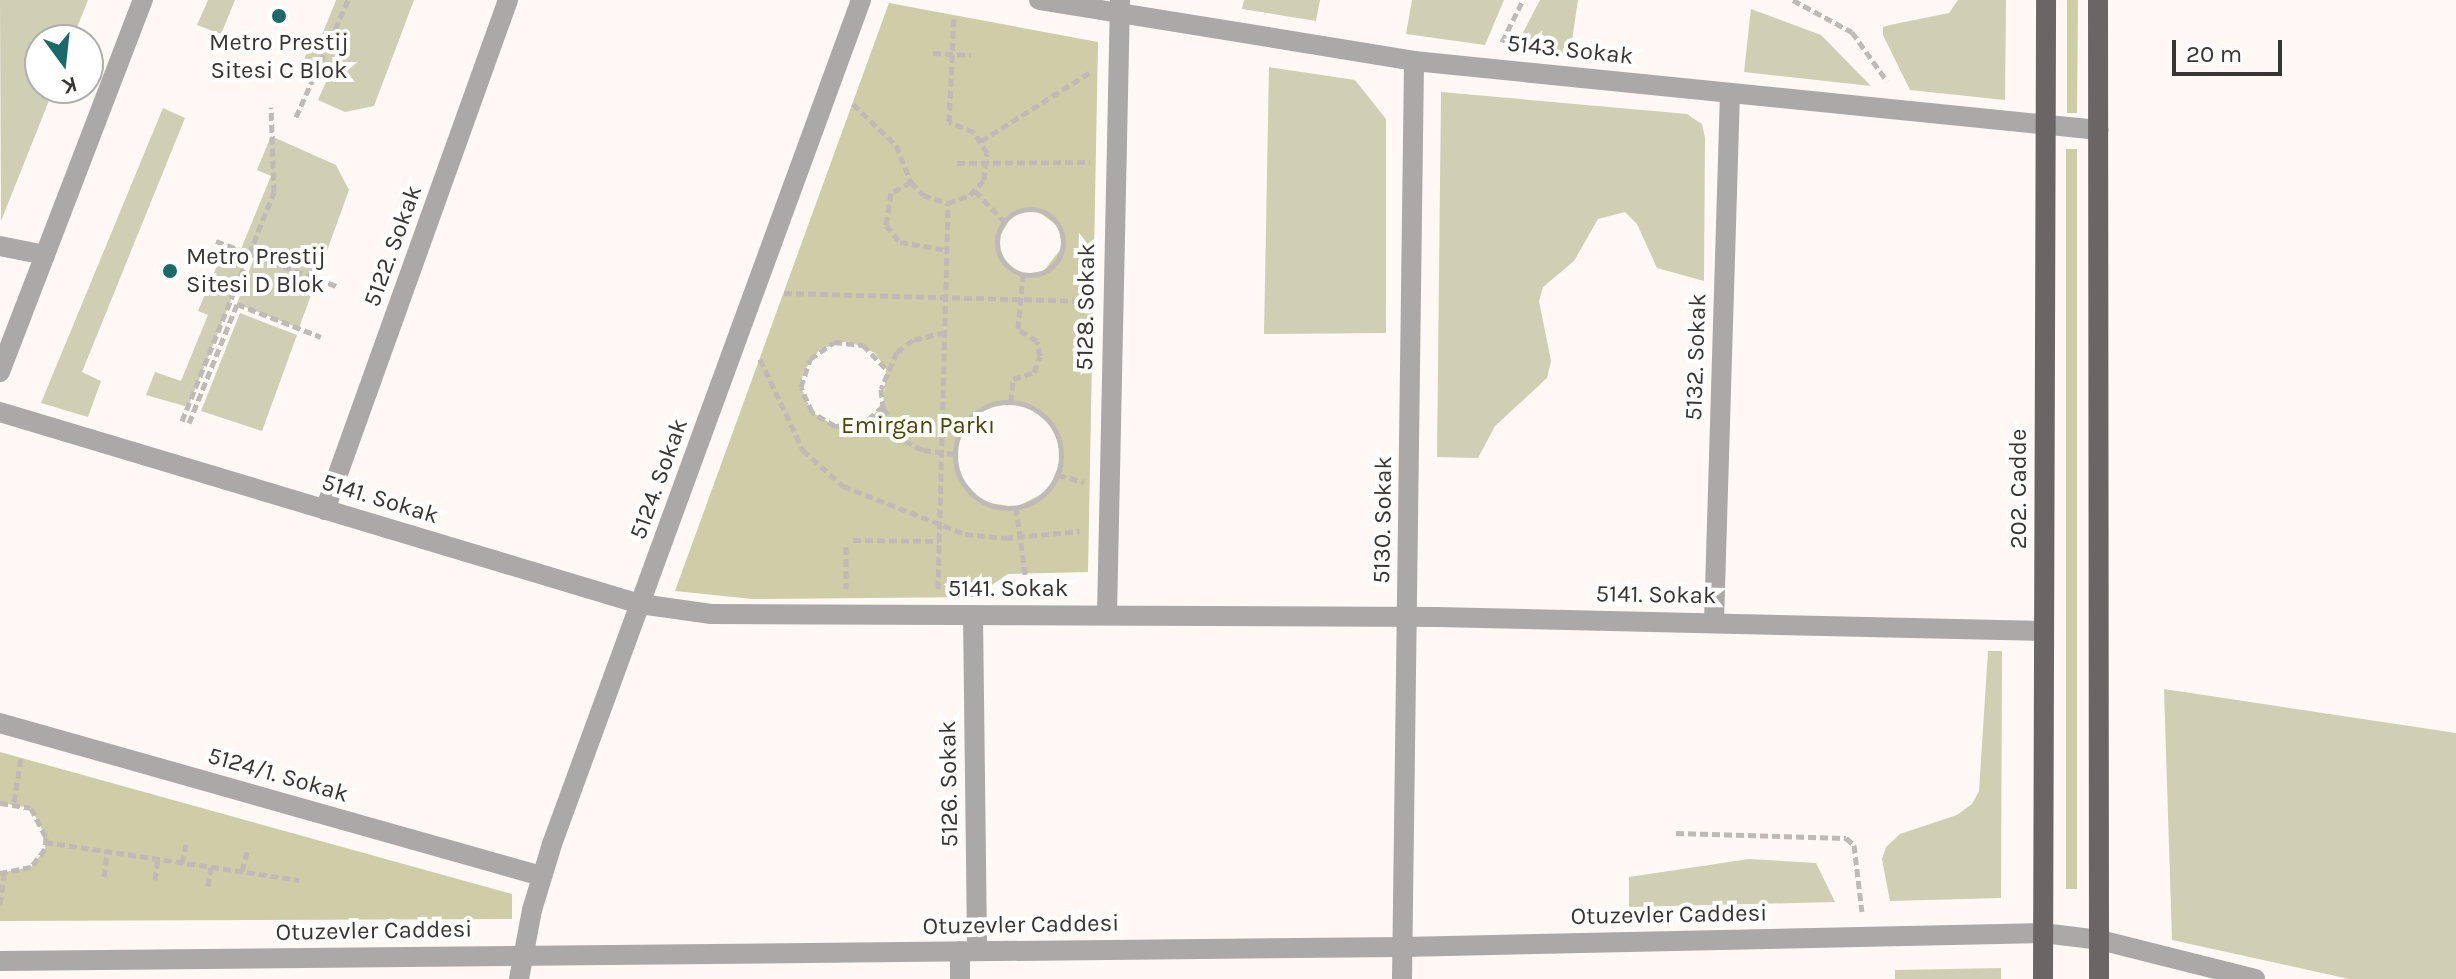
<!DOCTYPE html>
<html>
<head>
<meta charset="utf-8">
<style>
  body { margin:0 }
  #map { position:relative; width:2456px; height:979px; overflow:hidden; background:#fff8f5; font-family:Karla,sans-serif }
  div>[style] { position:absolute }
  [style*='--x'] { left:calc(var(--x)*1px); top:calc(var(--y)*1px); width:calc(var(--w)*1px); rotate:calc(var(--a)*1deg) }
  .green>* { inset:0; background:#d0ceb3 }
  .forest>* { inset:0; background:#cfcca8 }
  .path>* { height:5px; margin-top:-2.5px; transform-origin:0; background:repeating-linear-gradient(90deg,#c0bab7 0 8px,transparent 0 12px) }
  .path>.ring { margin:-2.5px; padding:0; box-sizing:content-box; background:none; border:5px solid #c0bab7; border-radius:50% }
  .minor>* { height:20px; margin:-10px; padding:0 10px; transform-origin:10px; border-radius:10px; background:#aca8a8 }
  .major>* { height:20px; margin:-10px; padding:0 10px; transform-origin:10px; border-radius:10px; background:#6c6566 }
  .dots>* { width:22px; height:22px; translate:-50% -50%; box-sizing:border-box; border:4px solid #fff; border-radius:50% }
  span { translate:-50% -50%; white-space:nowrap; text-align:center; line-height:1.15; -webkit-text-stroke:8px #fff; paint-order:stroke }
  .poi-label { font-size:24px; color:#383533 }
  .left { translate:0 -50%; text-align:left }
  .street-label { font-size:24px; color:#383533 }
  .park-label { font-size:24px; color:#4c4605 }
  .north { position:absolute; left:24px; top:24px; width:80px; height:80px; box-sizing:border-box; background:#fff; border:2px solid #afaead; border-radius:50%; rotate:165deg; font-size:22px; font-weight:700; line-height:32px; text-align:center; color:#383533 }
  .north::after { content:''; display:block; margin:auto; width:28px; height:36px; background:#1c696a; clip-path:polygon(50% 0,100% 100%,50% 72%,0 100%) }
  .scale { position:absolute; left:2172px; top:40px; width:110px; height:36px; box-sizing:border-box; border:4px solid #383533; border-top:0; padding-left:10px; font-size:24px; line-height:28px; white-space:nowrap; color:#383533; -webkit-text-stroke:6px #fff; paint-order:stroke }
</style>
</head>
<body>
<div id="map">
  <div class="green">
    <div style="clip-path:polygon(0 0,88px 0,72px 40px,40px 40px,40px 88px,54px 88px,1px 221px)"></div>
    <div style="clip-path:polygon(208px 0,235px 0,221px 34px,197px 25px)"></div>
    <div style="clip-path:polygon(336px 0,414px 0,374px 106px,345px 112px,318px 100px,326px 82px,300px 70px,309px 47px,316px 50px)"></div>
    <div style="clip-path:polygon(1244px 0,1320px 0,1316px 21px,1242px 9px)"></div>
    <div style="clip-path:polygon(1412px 0,1504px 0,1485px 45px,1406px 34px)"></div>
    <div style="clip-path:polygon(1540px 0,1578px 0,1570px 54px,1515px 48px)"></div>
    <div style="clip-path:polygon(1958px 0,2006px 0,2005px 100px,1910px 90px,1883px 35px,1883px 27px,1890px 25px,1949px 13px)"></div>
    <div style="clip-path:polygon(1751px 9px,1821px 35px,1871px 86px,1744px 72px)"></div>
    <div style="clip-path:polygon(1269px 67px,1355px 80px,1386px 119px,1386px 333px,1264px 334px)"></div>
    <div style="clip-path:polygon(1441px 92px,1687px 114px,1702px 124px,1705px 138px,1704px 281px,1657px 268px,1637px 224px,1625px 212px,1598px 219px,1574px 261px,1543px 287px,1539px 301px,1551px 361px,1547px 378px,1495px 426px,1478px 458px,1437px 457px)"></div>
    <div style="clip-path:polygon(163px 108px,185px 118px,82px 372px,101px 381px,88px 417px,41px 403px)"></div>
    <div style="clip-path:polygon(271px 136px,336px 165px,349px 190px,299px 328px,237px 304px,255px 255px,250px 253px,188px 407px,146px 395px,155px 372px,181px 381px,208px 315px,198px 311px,226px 244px,241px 249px,271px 176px,257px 170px)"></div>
    <div style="clip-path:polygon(240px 313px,297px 335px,262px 431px,201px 411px)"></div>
    <div style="clip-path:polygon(1988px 651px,2002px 651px,2001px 898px,1890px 901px,1882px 859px,1886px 847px,1900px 834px,1957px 815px,1972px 804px,1979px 791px)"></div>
    <div style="clip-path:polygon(2164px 689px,2456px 733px,2456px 979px,2349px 979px,2172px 940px)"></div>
    <div style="clip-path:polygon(1749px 859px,1816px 863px,1835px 902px,1629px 907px,1629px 877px)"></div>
    <div style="clip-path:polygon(2001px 968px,2001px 979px,1895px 979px,1895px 970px)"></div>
  </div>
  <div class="forest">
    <div style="clip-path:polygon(2067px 0,2078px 0,2077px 113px,2067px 113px)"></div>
    <div style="clip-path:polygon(evenodd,889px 3px,1098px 42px,1088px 572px,1008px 574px,974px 597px,752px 599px,675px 591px,889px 3px,1035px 209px,1059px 227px,1062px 247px,1044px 271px,1023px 274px,1004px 263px,997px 241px,1013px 214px,1035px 209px,889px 3px,848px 341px,875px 353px,886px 369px,883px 406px,863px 424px,849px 428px,835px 426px,812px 412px,801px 387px,803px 372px,820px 349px,848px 341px,889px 3px,1003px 402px,1038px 410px,1052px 423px,1062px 457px,1048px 491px,1016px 507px,983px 502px,960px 477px,955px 461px,962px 428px,987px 405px,1003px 402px)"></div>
    <div style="clip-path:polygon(2066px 149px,2077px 149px,2077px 889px,2066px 889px)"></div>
    <div style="clip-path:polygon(0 752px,512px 894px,512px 919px,0 921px,0 873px,31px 867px,45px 849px,46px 837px,31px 808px,0 803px)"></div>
  </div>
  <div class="path">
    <div style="--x:1793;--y:0;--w:67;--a:28.5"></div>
    <div style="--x:1852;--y:32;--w:60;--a:54.5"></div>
    <div style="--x:1502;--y:42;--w:47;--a:-63.4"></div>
    <div style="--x:933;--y:53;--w:38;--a:3"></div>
    <div style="--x:853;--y:104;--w:59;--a:43.6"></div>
    <div style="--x:896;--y:145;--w:40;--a:68"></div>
    <div style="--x:911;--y:182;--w:18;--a:47"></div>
    <div style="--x:923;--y:195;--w:26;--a:18"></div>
    <div style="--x:948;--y:203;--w:23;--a:-20"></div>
    <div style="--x:970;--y:195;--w:21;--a:-47"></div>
    <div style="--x:984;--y:180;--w:27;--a:-84"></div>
    <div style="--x:987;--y:153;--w:25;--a:-122"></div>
    <div style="--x:974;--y:132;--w:27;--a:-158"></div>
    <div style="--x:949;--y:122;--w:107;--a:-87.3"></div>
    <div style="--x:296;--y:117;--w:128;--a:-66"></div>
    <div style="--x:981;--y:141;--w:131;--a:-32.2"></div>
    <div style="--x:957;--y:163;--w:133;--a:-0.4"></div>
    <div style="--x:911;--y:182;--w:23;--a:151"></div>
    <div style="--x:891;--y:193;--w:32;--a:99"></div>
    <div style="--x:886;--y:225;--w:22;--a:51"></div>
    <div style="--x:900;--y:242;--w:48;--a:9.7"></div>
    <div style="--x:975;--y:191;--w:42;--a:46"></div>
    <div class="ring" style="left:997px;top:209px;width:61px;height:61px"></div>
    <div style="--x:216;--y:241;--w:131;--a:20.5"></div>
    <div style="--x:784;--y:293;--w:302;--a:1.5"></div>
    <div style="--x:945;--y:332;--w:33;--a:166"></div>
    <div style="--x:913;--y:340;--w:20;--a:143"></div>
    <div style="--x:897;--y:352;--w:40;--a:113.4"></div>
    <div style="--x:881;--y:389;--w:19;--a:84"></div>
    <div style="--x:883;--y:408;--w:40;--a:56"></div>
    <div style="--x:905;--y:441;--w:20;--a:27"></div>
    <div style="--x:923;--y:450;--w:32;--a:7"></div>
    <div style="--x:760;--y:359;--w:101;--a:64.7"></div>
    <div style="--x:803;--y:450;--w:54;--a:42"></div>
    <div style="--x:843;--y:486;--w:131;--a:21.5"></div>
    <div style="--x:965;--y:534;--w:40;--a:5.7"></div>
    <div style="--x:1005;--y:538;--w:75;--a:-5.3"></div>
    <div class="ring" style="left:955px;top:402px;width:101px;height:101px"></div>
    <div style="--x:1011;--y:402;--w:23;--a:-85"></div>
    <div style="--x:1013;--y:379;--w:22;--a:-18"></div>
    <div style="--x:1034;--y:372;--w:17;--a:-69"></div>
    <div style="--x:1040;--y:356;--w:15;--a:-101"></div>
    <div style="--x:1037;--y:341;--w:22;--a:-148"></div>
    <div style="--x:1018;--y:329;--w:55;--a:-84.8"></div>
    <div style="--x:883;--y:406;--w:27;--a:138"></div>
    <div style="--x:863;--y:424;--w:28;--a:176"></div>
    <div style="--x:835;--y:426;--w:27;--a:-149"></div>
    <div style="--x:812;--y:412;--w:27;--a:-114"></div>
    <div style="--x:801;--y:387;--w:29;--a:-72"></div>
    <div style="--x:810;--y:359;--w:29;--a:-35"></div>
    <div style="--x:834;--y:342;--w:29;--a:6"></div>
    <div style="--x:863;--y:345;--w:33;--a:46"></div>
    <div style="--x:182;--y:421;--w:247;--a:-68.1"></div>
    <div style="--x:274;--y:192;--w:85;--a:-92"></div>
    <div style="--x:189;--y:423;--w:128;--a:-68"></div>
    <div style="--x:237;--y:304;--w:90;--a:21.4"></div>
    <div style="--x:1058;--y:475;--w:27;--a:15"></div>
    <div style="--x:1016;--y:507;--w:68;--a:82.3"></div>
    <div style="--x:853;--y:540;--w:86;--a:0.7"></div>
    <div style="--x:846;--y:546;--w:43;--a:90"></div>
    <div style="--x:938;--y:589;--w:386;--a:-88.5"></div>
    <div style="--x:14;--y:802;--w:45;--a:-81"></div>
    <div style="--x:0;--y:803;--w:31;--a:9"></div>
    <div style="--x:31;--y:808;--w:33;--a:63"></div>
    <div style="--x:46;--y:837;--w:12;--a:95"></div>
    <div style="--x:45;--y:849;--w:23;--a:128"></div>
    <div style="--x:31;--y:867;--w:32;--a:169"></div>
    <div style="--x:1676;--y:833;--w:170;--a:1.7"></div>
    <div style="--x:1846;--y:838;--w:11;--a:41"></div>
    <div style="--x:1854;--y:845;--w:67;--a:83.2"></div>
    <div style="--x:45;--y:842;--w:257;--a:8.5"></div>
    <div style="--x:182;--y:863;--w:19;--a:-78"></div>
    <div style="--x:242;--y:871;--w:20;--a:-75"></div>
    <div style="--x:104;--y:877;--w:25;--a:-83"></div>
    <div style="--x:155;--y:880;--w:21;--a:-82"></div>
    <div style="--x:208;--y:886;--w:19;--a:-81"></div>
    <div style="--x:0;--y:904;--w:30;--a:-82"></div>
  </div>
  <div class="minor">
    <div style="--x:1039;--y:0;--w:380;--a:9.2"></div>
    <div style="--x:1414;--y:61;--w:688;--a:5.75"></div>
    <div style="--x:0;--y:246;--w:46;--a:11.3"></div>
    <div style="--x:0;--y:372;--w:399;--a:-69"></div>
    <div style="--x:0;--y:412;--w:668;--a:16.7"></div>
    <div style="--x:640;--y:604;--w:72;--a:8"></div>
    <div style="--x:711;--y:614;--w:725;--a:0.24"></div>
    <div style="--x:1436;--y:617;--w:608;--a:1.32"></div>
    <div style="--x:325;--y:510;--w:542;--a:-70.26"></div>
    <div style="--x:973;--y:615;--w:336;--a:89.3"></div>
    <div style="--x:1107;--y:615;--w:615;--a:-88.79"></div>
    <div style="--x:1714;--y:622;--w:529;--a:-88.27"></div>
    <div style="--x:0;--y:723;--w:562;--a:15.79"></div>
    <div style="--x:960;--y:951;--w:28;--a:90"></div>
    <div style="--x:0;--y:961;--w:1403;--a:-0.57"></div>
    <div style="--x:1403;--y:947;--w:640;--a:-1.25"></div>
    <div style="--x:2043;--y:933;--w:57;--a:7"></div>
    <div style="--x:2100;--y:940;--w:160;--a:14.1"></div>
    <div style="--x:519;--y:979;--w:70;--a:-79.3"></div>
    <div style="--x:532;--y:910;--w:69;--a:-73.1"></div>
    <div style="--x:552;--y:844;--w:899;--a:-69.89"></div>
    <div style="--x:1402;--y:979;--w:918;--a:-89.25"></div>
  </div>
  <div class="major">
    <div style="--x:2098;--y:0;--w:979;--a:89.94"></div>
    <div style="--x:2043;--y:979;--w:979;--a:-89.82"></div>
  </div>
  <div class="dots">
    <div style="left:279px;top:16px;background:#1c696a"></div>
    <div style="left:170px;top:271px;background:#1c696a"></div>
  </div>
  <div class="poi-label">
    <span style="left:279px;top:57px">Metro Prestij<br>Sitesi C Blok</span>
    <span class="left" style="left:186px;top:271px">Metro Prestij<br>Sitesi D Blok</span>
  </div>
  <div class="street-label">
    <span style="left:1570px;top:50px;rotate:6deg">5143. Sokak</span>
    <span style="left:393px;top:246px;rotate:-70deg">5122. Sokak</span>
    <span style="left:1086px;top:307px;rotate:-89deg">5128. Sokak</span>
    <span style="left:1696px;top:357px;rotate:-88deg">5132. Sokak</span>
    <span style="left:659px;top:479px;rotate:-70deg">5124. Sokak</span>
    <span style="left:2019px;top:489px;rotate:-90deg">202. Cadde</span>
    <span style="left:380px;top:499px;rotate:17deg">5141. Sokak</span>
    <span style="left:1383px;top:520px;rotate:-89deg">5130. Sokak</span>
    <span style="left:1008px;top:589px">5141. Sokak</span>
    <span style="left:1656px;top:595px;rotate:1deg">5141. Sokak</span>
    <span style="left:278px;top:775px;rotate:16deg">5124/1. Sokak</span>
    <span style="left:949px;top:784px;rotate:-91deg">5126. Sokak</span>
    <span style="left:1669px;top:915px;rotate:-1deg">Otuzevler Caddesi</span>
    <span style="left:1021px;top:925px;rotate:-1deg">Otuzevler Caddesi</span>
    <span style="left:374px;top:931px;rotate:-1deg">Otuzevler Caddesi</span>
  </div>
  <div class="park-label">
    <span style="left:918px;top:426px">Emirgan Parkı</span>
  </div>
  <div class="north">K</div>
  <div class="scale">20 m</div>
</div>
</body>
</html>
